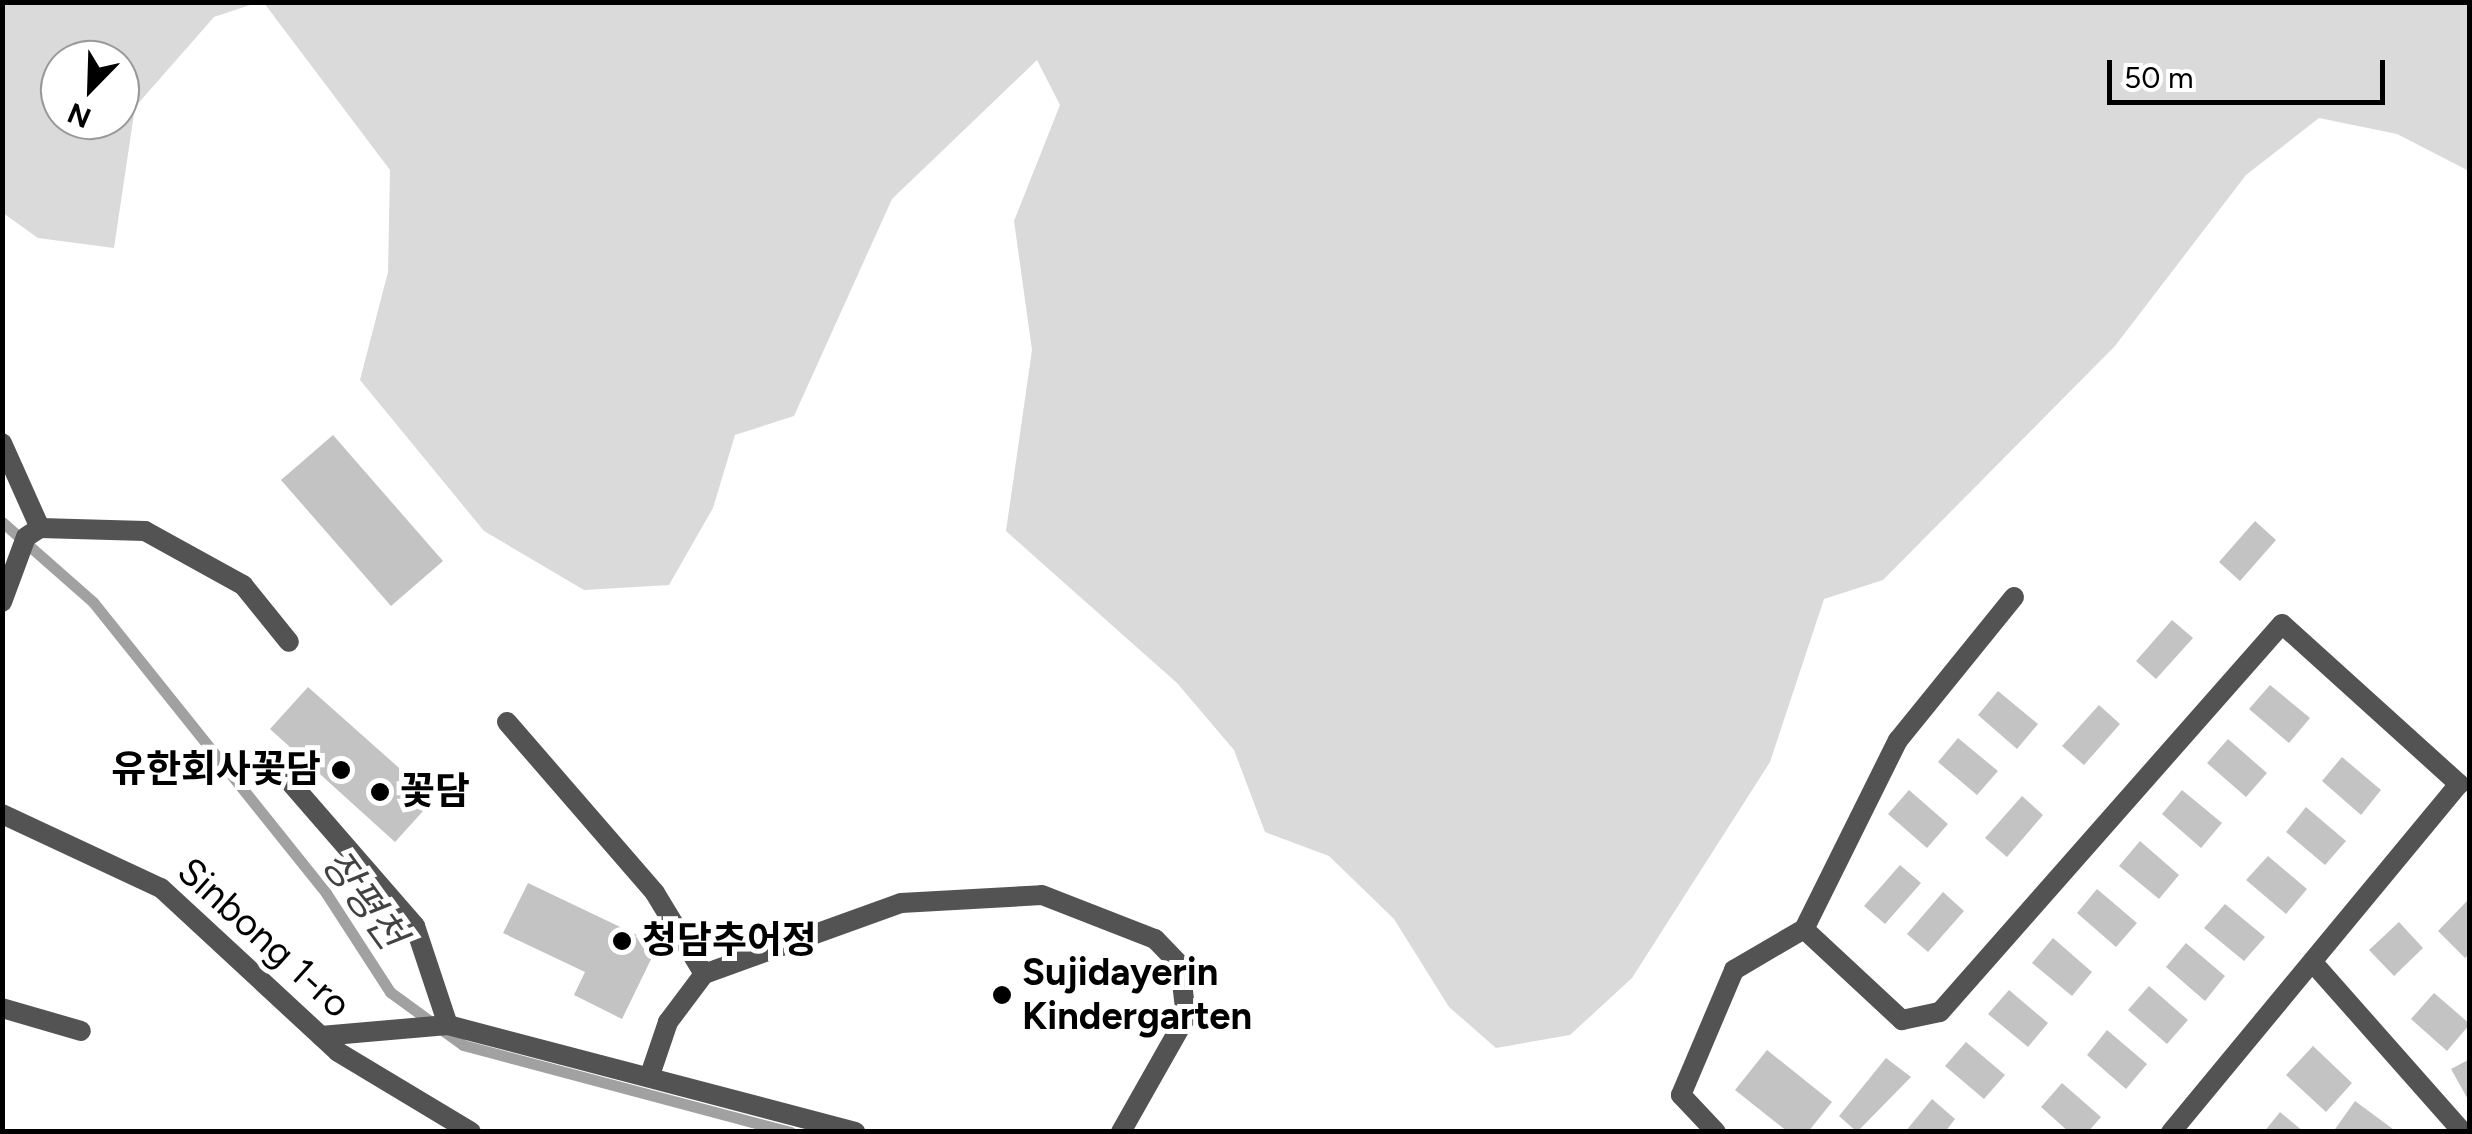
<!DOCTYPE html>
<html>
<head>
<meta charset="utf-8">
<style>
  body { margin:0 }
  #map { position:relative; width:2472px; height:1134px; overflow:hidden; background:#fff; font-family:Figtree,"Noto Sans KR",sans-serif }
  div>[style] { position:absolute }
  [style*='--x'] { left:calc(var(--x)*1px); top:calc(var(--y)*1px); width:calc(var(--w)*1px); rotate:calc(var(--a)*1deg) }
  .green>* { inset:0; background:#dadada }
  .stream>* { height:11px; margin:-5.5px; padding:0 5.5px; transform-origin:5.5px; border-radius:5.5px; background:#a1a1a1 }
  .building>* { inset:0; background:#c3c3c3 }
  .service>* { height:20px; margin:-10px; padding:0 10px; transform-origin:10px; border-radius:10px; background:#535353 }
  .minor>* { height:20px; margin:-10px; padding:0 10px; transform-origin:10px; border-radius:10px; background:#535353 }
  .tertiary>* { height:20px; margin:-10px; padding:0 10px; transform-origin:10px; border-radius:10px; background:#535353 }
  .dots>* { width:28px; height:28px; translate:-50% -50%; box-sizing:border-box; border:5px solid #fff; border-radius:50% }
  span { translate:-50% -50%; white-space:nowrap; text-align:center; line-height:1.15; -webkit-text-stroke:10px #fff; paint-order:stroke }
  .poi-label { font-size:38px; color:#000; font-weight:700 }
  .right { translate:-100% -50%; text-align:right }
  .left { translate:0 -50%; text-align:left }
  .street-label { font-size:38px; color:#000 }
  .water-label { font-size:40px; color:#424242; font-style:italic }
  .frame { position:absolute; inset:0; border:5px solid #000; pointer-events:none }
  .north { position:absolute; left:40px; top:40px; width:100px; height:100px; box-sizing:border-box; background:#fff; border:2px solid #999; border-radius:50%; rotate:203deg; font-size:28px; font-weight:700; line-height:40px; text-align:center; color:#000 }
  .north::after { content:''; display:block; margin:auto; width:35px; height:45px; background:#000; clip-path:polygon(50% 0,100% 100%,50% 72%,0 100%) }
  .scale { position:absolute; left:2107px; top:60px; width:278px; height:45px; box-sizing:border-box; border:5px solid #000; border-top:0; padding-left:12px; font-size:30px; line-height:35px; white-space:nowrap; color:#000; -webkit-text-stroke:8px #fff; paint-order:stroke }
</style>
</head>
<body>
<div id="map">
  <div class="green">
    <div style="clip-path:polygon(evenodd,3px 2px,256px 3px,214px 17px,135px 107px,114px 248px,38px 238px,3px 213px,3px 2px,60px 60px,120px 60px,120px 120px,60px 120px,60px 60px)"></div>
    <div style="clip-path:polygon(264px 3px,2469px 3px,2469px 171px,2397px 134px,2319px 118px,2246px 175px,2115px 346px,1883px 580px,1824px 599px,1770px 762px,1632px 978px,1570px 1035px,1496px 1048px,1449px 1007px,1394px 919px,1329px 856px,1265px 832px,1234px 750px,1177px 683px,1006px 531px,1032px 350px,1014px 221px,1060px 105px,1037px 60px,892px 199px,794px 416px,735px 435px,713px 508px,669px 585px,584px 590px,484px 531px,360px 380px,388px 272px,390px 170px)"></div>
  </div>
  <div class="stream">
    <div style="--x:2;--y:522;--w:121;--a:41.3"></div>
    <div style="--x:93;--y:602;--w:373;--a:51.3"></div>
    <div style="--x:326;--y:893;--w:118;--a:57.1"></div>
    <div style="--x:390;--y:992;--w:90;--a:36"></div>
    <div style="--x:463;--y:1045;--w:339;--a:14.9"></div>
  </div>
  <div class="building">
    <div style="clip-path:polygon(333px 435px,443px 561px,391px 606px,281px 480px)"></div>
    <div style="clip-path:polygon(2255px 521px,2276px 540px,2240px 581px,2219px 562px)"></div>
    <div style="clip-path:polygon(2172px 620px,2193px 638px,2156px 679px,2136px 661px)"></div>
    <div style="clip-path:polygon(2270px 685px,2310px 718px,2289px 743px,2249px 709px)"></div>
    <div style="clip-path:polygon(308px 687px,434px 799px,395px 842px,270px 729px)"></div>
    <div style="clip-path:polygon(1998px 691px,2038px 724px,2017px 749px,1978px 715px)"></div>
    <div style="clip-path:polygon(2099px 705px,2120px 724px,2084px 765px,2062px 746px)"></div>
    <div style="clip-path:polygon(1958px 738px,1998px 771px,1977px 795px,1938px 762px)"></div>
    <div style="clip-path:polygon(2228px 739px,2267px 773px,2246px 797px,2207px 763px)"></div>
    <div style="clip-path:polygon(2342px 757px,2381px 790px,2361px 815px,2322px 781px)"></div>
    <div style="clip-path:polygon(1909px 790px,1948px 824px,1927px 848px,1888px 814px)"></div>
    <div style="clip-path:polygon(2182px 790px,2222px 823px,2201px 848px,2162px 814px)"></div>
    <div style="clip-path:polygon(2022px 796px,2043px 815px,2007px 857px,1985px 838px)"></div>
    <div style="clip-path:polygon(2306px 807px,2346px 841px,2325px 865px,2286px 832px)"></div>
    <div style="clip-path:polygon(2140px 841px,2179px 875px,2159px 899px,2119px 866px)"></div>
    <div style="clip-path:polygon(2268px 856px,2307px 889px,2286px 914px,2246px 880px)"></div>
    <div style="clip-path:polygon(1900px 865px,1921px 883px,1885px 924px,1864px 906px)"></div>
    <div style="clip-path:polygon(528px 883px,658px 945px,622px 1019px,574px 995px,585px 972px,503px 933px)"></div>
    <div style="clip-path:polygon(2097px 889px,2137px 923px,2116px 947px,2077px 913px)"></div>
    <div style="clip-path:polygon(1943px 892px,1964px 911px,1928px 952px,1907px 934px)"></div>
    <div style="clip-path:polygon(2470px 898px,2470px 953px,2465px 958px,2438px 931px)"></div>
    <div style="clip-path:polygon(2225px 904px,2265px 937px,2244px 961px,2204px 928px)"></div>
    <div style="clip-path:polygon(2399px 922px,2423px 948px,2394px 976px,2369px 950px)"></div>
    <div style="clip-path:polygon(2053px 938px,2092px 972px,2072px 996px,2032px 963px)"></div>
    <div style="clip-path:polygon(2186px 943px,2225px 976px,2205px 1001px,2166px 967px)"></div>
    <div style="clip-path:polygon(2149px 986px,2188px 1020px,2167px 1044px,2128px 1010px)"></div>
    <div style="clip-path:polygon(2009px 990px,2048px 1023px,2028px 1047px,1988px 1014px)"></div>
    <div style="clip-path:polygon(2434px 993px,2470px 1024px,2447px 1051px,2411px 1019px)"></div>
    <div style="clip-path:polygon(2107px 1030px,2147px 1064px,2126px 1089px,2087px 1055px)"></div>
    <div style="clip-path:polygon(1966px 1042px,2005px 1075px,1984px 1099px,1945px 1066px)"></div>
    <div style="clip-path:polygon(2313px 1046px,2352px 1083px,2326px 1112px,2286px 1075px)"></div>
    <div style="clip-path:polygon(1767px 1050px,1832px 1102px,1808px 1132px,1788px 1132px,1735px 1090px)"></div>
    <div style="clip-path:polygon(1886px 1058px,1911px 1077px,1857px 1132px,1839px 1116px)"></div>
    <div style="clip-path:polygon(2470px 1059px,2470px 1103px,2451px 1069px)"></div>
    <div style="clip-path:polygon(2062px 1083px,2101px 1117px,2088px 1132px,2069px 1132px,2041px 1107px)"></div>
    <div style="clip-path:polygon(1932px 1099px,1955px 1119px,1945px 1132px,1905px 1132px)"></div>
    <div style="clip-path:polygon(2355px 1101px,2397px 1132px,2333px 1132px)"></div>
    <div style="clip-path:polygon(2280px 1112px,2304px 1132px,2264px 1132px)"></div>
  </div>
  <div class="service">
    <div style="--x:2;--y:443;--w:93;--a:65.9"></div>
    <div style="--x:2;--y:602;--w:69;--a:-69.7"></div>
    <div style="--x:26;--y:537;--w:17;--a:-33"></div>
    <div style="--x:40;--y:528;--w:105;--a:1.6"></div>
    <div style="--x:145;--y:531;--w:112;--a:28.9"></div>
    <div style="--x:243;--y:585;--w:73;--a:51.1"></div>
    <div style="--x:276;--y:766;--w:212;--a:49"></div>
    <div style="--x:415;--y:926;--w:104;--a:71.6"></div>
    <div style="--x:2;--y:1008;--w:82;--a:16.2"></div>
    <div style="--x:321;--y:1036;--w:127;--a:-5"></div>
    <div style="--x:448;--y:1025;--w:421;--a:14.7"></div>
    <div style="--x:650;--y:1075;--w:56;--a:-71.2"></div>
    <div style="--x:668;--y:1022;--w:60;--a:-53.1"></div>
    <div style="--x:704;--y:974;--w:209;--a:-19.8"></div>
    <div style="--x:901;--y:903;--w:141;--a:-3.2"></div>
    <div style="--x:1042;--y:895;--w:121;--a:21.3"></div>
    <div style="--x:1155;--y:939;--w:36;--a:46"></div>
    <div style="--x:1180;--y:965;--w:52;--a:83.4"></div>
    <div style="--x:1186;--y:1017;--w:132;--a:119.5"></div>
  </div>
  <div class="minor">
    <div style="--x:2014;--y:597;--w:184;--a:129"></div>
    <div style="--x:1898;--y:740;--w:211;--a:116.4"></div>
    <div style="--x:1804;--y:929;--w:134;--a:42.9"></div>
    <div style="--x:1902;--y:1020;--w:39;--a:-12"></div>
    <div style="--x:1940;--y:1012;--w:517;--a:-48.61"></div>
    <div style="--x:2282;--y:624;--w:239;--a:42.1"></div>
    <div style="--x:2459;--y:784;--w:452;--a:129.6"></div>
    <div style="--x:507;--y:722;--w:226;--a:49.1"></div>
    <div style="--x:655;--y:893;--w:95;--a:58.8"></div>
    <div style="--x:2315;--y:965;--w:223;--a:48.5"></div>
    <div style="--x:1716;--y:1132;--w:51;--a:-133.4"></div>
    <div style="--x:1681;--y:1095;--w:136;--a:-67"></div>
    <div style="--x:1734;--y:970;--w:81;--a:-30.4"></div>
  </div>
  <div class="tertiary">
    <div style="--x:2;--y:814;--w:175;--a:25"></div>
    <div style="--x:161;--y:888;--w:241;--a:42.8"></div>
    <div style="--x:338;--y:1052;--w:155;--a:31"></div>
  </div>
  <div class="dots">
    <div style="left:341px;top:770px;background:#000"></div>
    <div style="left:380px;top:792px;background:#000"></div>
    <div style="left:622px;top:941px;background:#000"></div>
    <div style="left:1002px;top:995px;background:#000"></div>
  </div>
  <div class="poi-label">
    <span class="right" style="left:321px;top:770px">유한회사꽃담</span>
    <span class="left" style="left:400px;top:792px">꽃담</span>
    <span class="left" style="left:642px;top:941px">청담추어정</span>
    <span class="left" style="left:1022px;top:995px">Sujidayerin<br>Kindergarten</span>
  </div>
  <div class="street-label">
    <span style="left:264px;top:938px;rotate:42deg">Sinbong 1-ro</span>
  </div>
  <div class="water-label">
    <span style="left:364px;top:899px;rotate:54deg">장평천</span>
  </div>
  <div class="frame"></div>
  <div class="north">N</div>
  <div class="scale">50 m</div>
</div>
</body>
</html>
